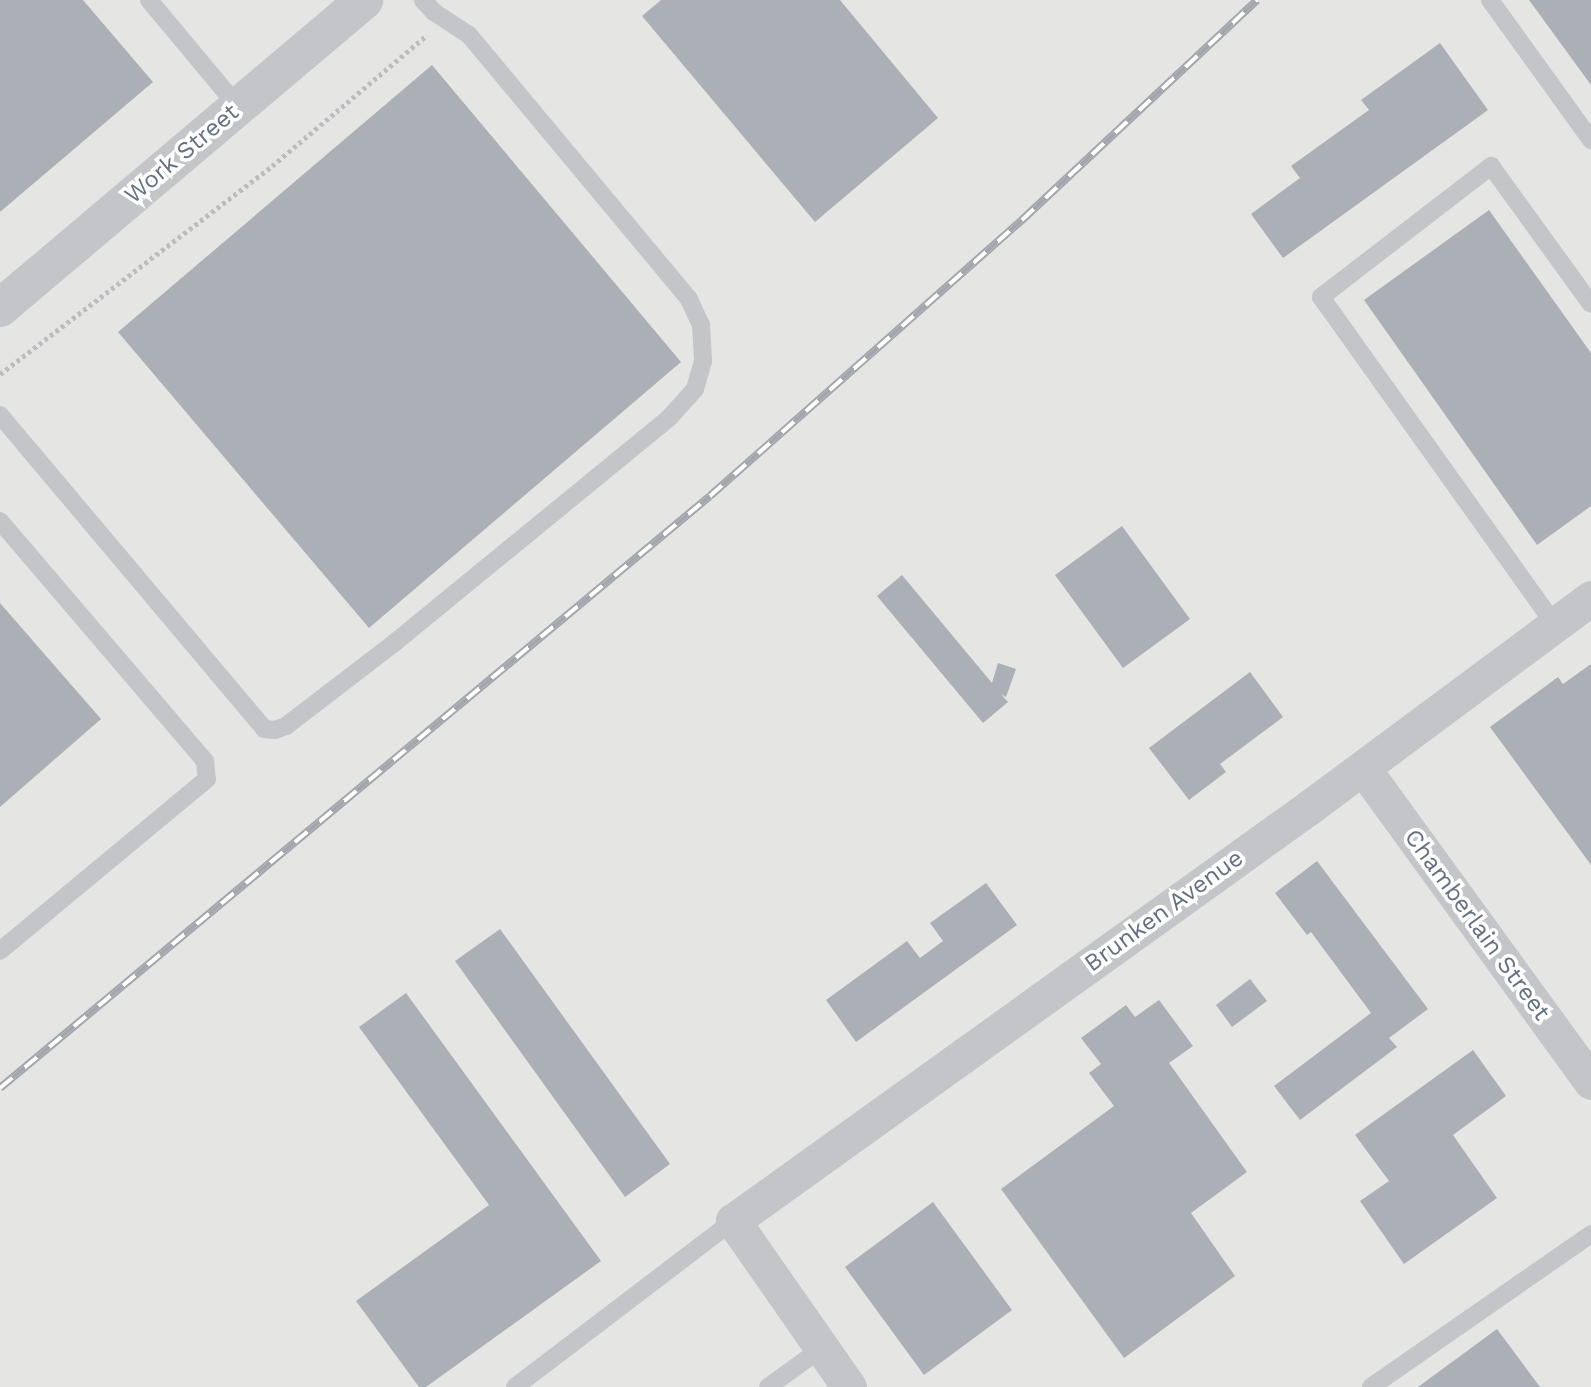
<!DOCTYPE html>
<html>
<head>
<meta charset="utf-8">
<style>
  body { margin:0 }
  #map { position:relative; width:1591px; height:1387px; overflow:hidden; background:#f4f5f1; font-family:"Work Sans",sans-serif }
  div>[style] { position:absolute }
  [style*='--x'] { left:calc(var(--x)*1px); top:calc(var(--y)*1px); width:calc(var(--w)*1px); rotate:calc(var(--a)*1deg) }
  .built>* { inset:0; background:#e5e6e4 }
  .building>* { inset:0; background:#abb0b7 }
  .path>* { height:4.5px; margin-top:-2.25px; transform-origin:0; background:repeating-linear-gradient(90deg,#bcbdc0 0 3.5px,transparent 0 7px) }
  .service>* { height:18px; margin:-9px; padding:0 9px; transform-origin:9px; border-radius:9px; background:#c3c5c9 }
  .minor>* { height:35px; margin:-17.5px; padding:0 17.5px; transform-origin:17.5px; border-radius:17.5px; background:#c3c5c9 }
  .tertiary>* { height:38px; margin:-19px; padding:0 19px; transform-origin:19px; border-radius:19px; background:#c3c5c9 }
  .rail>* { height:8px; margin-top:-4px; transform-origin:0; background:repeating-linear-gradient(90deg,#fff 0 16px,#a3a7ad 0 32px); box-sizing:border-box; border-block:2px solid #a3a7ad }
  span { translate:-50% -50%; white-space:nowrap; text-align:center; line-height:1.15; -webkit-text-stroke:7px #fff; paint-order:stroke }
  .street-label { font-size:24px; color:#657080 }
</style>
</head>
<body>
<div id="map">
  <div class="built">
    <div style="clip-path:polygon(0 0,1591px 0,1591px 1387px,0 1387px)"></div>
  </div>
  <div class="building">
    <div style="clip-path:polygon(0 0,83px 0,153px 82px,0 212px)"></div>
    <div style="clip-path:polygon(661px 0,840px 0,938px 118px,815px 222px,642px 16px)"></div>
    <div style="clip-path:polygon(1529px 0,1591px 0,1591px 85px)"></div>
    <div style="clip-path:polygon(1440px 43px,1488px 110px,1283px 258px,1251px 214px,1300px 178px,1291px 166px,1369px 110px,1361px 100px)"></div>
    <div style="clip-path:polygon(432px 65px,681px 362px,369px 628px,118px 332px)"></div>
    <div style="clip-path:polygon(1489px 210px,1591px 353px,1591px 506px,1537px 545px,1364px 300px)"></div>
    <div style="clip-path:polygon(1122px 526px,1190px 619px,1123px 668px,1055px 575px)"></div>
    <div style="clip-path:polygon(902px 575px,992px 683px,998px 663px,1016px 669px,1006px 697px,1001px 694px,1008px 702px,983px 723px,877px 596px)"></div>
    <div style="clip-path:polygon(0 603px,101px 719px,0 807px)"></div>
    <div style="clip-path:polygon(1591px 664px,1591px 865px,1490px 727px,1558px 677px,1563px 684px)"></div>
    <div style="clip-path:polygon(1250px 672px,1283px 717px,1220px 764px,1226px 772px,1189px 800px,1149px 748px)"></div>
    <div style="clip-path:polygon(1317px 861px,1428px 1009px,1389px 1038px,1397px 1047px,1300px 1120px,1274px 1086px,1371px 1013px,1311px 932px,1307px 935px,1275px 893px)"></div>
    <div style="clip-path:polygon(986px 883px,1017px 925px,856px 1042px,826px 1000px,907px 941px,920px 958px,943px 941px,930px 923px)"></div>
    <div style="clip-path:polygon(500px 929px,670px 1164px,625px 1197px,455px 961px)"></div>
    <div style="clip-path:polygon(1250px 979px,1267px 1001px,1232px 1027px,1216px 1005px)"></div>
    <div style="clip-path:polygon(406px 993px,601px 1261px,426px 1387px,419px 1387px,356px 1301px,489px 1205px,359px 1027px)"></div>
    <div style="clip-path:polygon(1159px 1000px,1193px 1046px,1169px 1063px,1247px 1172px,1191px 1213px,1235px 1276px,1124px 1358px,1001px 1189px,1114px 1106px,1089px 1073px,1101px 1064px,1081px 1038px,1126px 1005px,1135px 1017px)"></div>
    <div style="clip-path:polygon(1473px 1050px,1506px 1096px,1453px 1135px,1497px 1198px,1404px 1264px,1360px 1201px,1389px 1181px,1355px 1135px)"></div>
    <div style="clip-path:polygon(933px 1202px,1012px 1310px,924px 1375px,845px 1267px)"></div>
    <div style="clip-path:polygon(1497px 1329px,1540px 1387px,1418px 1387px)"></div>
  </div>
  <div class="path">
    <div style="--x:0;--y:374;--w:342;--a:-37.4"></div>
    <div style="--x:272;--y:166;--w:203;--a:-40.2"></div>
  </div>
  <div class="service">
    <div style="--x:149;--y:0;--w:139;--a:50.2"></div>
    <div style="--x:1490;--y:0;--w:173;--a:54.2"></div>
    <div style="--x:0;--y:415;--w:410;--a:49.9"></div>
    <div style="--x:264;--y:729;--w:11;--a:5"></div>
    <div style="--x:275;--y:730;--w:12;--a:-20"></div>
    <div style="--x:286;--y:726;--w:135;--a:-37.5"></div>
    <div style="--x:393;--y:644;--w:357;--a:-39.3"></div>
    <div style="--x:669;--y:418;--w:39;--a:-48"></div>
    <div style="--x:695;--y:389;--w:29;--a:-74"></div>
    <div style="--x:703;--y:361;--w:36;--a:-93"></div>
    <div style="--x:701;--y:325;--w:29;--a:-115"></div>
    <div style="--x:689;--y:299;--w:344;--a:-129.8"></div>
    <div style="--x:469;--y:35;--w:42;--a:-146.7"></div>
    <div style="--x:434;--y:12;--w:16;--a:-133"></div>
    <div style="--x:0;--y:521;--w:316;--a:49.5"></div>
    <div style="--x:205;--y:761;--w:18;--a:84"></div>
    <div style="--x:207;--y:779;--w:269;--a:140.3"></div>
    <div style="--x:1555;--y:625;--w:403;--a:-125.5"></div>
    <div style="--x:1321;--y:297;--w:215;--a:-37.6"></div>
    <div style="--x:1491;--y:166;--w:170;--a:54.1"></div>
    <div style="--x:515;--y:1387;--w:274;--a:-37.3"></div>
    <div style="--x:768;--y:1387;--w:67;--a:-35.8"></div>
    <div style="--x:1371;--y:1387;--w:268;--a:-34.8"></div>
  </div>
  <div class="minor">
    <div style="--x:1363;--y:768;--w:388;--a:54"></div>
    <div style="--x:849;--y:1387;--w:203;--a:-124.9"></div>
    <div style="--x:733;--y:1221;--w:712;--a:-35.68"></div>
    <div style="--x:1311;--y:806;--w:349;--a:-36.6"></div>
  </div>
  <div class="tertiary">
    <div style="--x:0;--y:308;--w:477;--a:-40.2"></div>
  </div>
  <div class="rail">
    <div style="--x:0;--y:1088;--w:924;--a:-39.82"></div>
    <div style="--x:710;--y:496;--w:417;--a:-41.5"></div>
    <div style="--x:1022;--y:220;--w:322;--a:-43.1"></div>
  </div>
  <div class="street-label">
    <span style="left:182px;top:154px;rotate:-40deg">Work Street</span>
    <span style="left:1164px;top:911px;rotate:-36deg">Brunken Avenue</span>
    <span style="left:1477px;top:925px;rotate:54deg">Chamberlain Street</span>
  </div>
</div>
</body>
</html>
